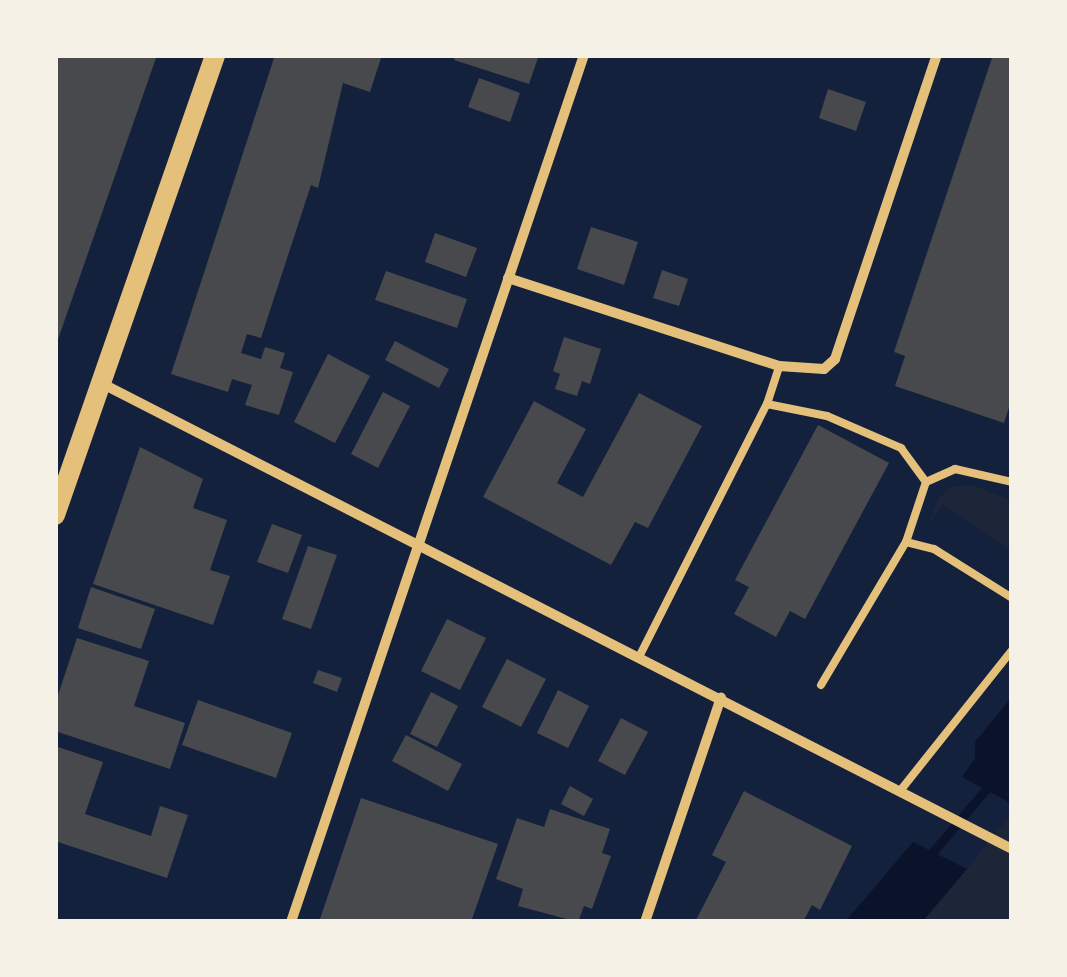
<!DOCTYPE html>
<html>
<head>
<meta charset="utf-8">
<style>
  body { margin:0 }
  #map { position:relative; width:1067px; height:977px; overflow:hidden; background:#14213d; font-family:"Roboto Serif",serif }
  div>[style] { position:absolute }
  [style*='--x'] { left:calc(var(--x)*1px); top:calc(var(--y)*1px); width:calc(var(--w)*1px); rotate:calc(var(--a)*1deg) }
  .green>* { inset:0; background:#1d2539 }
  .water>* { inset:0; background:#0b132b }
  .stream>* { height:9px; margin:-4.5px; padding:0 4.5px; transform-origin:4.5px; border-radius:4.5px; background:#0b132b }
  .building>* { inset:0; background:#48494c }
  .service>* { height:8px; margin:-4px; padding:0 4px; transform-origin:4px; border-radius:4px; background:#e5c07b }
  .minor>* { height:10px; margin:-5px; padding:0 5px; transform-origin:5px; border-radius:5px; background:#e5c07b }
  .secondary>* { height:20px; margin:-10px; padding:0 10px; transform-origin:10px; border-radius:10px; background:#e5c07b }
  span { translate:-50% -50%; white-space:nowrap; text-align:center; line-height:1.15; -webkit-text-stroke:8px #f6f1e7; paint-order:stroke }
  .frame { position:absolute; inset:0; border:58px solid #f6f1e7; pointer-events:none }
</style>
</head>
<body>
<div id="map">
  <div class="green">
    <div style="clip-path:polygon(973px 485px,1012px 501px,1012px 551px,943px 505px,929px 523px,938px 499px,952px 487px)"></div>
    <div style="clip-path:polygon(1012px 813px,1012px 922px,922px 922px,967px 869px)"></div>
  </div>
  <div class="water">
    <div style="clip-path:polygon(1012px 697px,1012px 804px,962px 777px,975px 758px,975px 742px)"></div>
    <div style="clip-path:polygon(913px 842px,967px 869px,922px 922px,845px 922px)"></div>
  </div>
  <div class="stream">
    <div style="--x:926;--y:860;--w:104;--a:-49.7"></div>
  </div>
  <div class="building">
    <div style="clip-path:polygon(55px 55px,157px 55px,55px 348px)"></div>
    <div style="clip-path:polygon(275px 55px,382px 55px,370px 92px,343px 83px,318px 188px,311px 185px,261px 338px,247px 334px,241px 353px,261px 359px,265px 347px,285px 353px,280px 368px,293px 372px,279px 415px,245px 405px,252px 385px,232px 379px,228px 392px,171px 374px)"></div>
    <div style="clip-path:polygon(456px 55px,539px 55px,529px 84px,454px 60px)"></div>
    <div style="clip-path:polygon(993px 55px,1012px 55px,1012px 398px,1004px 423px,895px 386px,905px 356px,894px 352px)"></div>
    <div style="clip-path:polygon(479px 78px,520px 93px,510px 122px,468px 107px)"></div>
    <div style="clip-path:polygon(828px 89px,866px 102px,856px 131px,819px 118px)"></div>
    <div style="clip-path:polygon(591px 227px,638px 242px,624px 285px,577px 269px)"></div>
    <div style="clip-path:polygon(435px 233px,477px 248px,466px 277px,425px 262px)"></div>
    <div style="clip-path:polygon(662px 270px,688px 279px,679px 306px,653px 298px)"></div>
    <div style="clip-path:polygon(386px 271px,467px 299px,457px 328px,375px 300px)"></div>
    <div style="clip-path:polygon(564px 337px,601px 349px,590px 384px,582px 381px,577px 396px,555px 389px,560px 374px,553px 371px)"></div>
    <div style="clip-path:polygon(395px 341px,449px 369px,439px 388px,385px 360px)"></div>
    <div style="clip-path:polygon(328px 354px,370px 376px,335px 443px,294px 422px)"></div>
    <div style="clip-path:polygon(383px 392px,410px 406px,378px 468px,351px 454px)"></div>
    <div style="clip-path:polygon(639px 393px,702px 426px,648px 528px,635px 522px,611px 565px,483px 497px,534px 401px,586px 429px,557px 483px,583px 497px)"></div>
    <div style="clip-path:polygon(818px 425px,889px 463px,805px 619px,790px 611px,776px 637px,734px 614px,749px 587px,735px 580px)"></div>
    <div style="clip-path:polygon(140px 447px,203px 479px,193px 508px,227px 520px,210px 570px,230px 576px,213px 625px,93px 584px)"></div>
    <div style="clip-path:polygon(272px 524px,302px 535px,288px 573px,257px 562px)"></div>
    <div style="clip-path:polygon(308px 546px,337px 555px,311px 629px,282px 619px)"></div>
    <div style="clip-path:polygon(91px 587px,155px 609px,141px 649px,78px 628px)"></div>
    <div style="clip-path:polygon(447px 619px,486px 638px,460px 690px,421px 671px)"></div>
    <div style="clip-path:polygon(77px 638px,149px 661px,134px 706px,185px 723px,170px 769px,55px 731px,55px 704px)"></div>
    <div style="clip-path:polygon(507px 659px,546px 679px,521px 727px,482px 707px)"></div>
    <div style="clip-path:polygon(318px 670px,342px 678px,337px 692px,313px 683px)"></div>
    <div style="clip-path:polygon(558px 690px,589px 706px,568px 748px,537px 733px)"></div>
    <div style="clip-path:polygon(431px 692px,458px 706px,437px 747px,410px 734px)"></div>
    <div style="clip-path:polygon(198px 700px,292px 733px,276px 778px,182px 745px)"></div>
    <div style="clip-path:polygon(621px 718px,648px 732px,625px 775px,598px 761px)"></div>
    <div style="clip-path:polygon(406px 735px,462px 764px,448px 791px,392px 761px)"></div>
    <div style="clip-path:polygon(55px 746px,103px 762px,85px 814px,151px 836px,160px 806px,188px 815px,167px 878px,55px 841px)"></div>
    <div style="clip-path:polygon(570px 786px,593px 799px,584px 816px,561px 804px)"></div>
    <div style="clip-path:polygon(744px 791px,852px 846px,820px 910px,812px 905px,803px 922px,695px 922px,726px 862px,712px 855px)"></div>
    <div style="clip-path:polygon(361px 798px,498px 844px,471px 922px,319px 922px)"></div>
    <div style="clip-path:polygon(550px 809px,610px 829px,602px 853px,611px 856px,592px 909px,584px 906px,578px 922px,518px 906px,523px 889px,496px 879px,517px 818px,544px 827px)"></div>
  </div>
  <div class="service">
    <div style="--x:767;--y:404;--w:40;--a:-72"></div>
    <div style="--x:906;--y:542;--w:29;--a:14"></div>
    <div style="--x:934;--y:549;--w:92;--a:32.1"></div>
    <div style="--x:639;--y:657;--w:284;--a:-63.2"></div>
    <div style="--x:767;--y:404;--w:61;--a:11.3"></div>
    <div style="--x:827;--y:416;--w:81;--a:23.4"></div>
    <div style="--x:901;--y:448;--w:42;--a:53.7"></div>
    <div style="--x:926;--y:482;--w:32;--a:-24"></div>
    <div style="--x:955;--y:469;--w:58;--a:12.8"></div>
    <div style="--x:821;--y:685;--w:166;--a:-59.3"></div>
    <div style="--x:906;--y:542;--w:63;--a:-71.6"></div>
    <div style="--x:900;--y:791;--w:180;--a:-51.5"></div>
  </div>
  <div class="minor">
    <div style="--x:508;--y:278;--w:285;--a:18"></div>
    <div style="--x:779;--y:366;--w:45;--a:3.8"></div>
    <div style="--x:824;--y:369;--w:15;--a:-42"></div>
    <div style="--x:835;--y:359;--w:321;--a:-71.5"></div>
    <div style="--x:101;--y:383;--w:1023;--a:27.09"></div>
    <div style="--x:291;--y:922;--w:915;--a:-71.33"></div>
    <div style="--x:645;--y:922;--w:237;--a:-71.3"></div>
  </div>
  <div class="secondary">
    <div style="--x:55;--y:515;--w:487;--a:-70.8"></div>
  </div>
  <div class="frame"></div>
</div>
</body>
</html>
